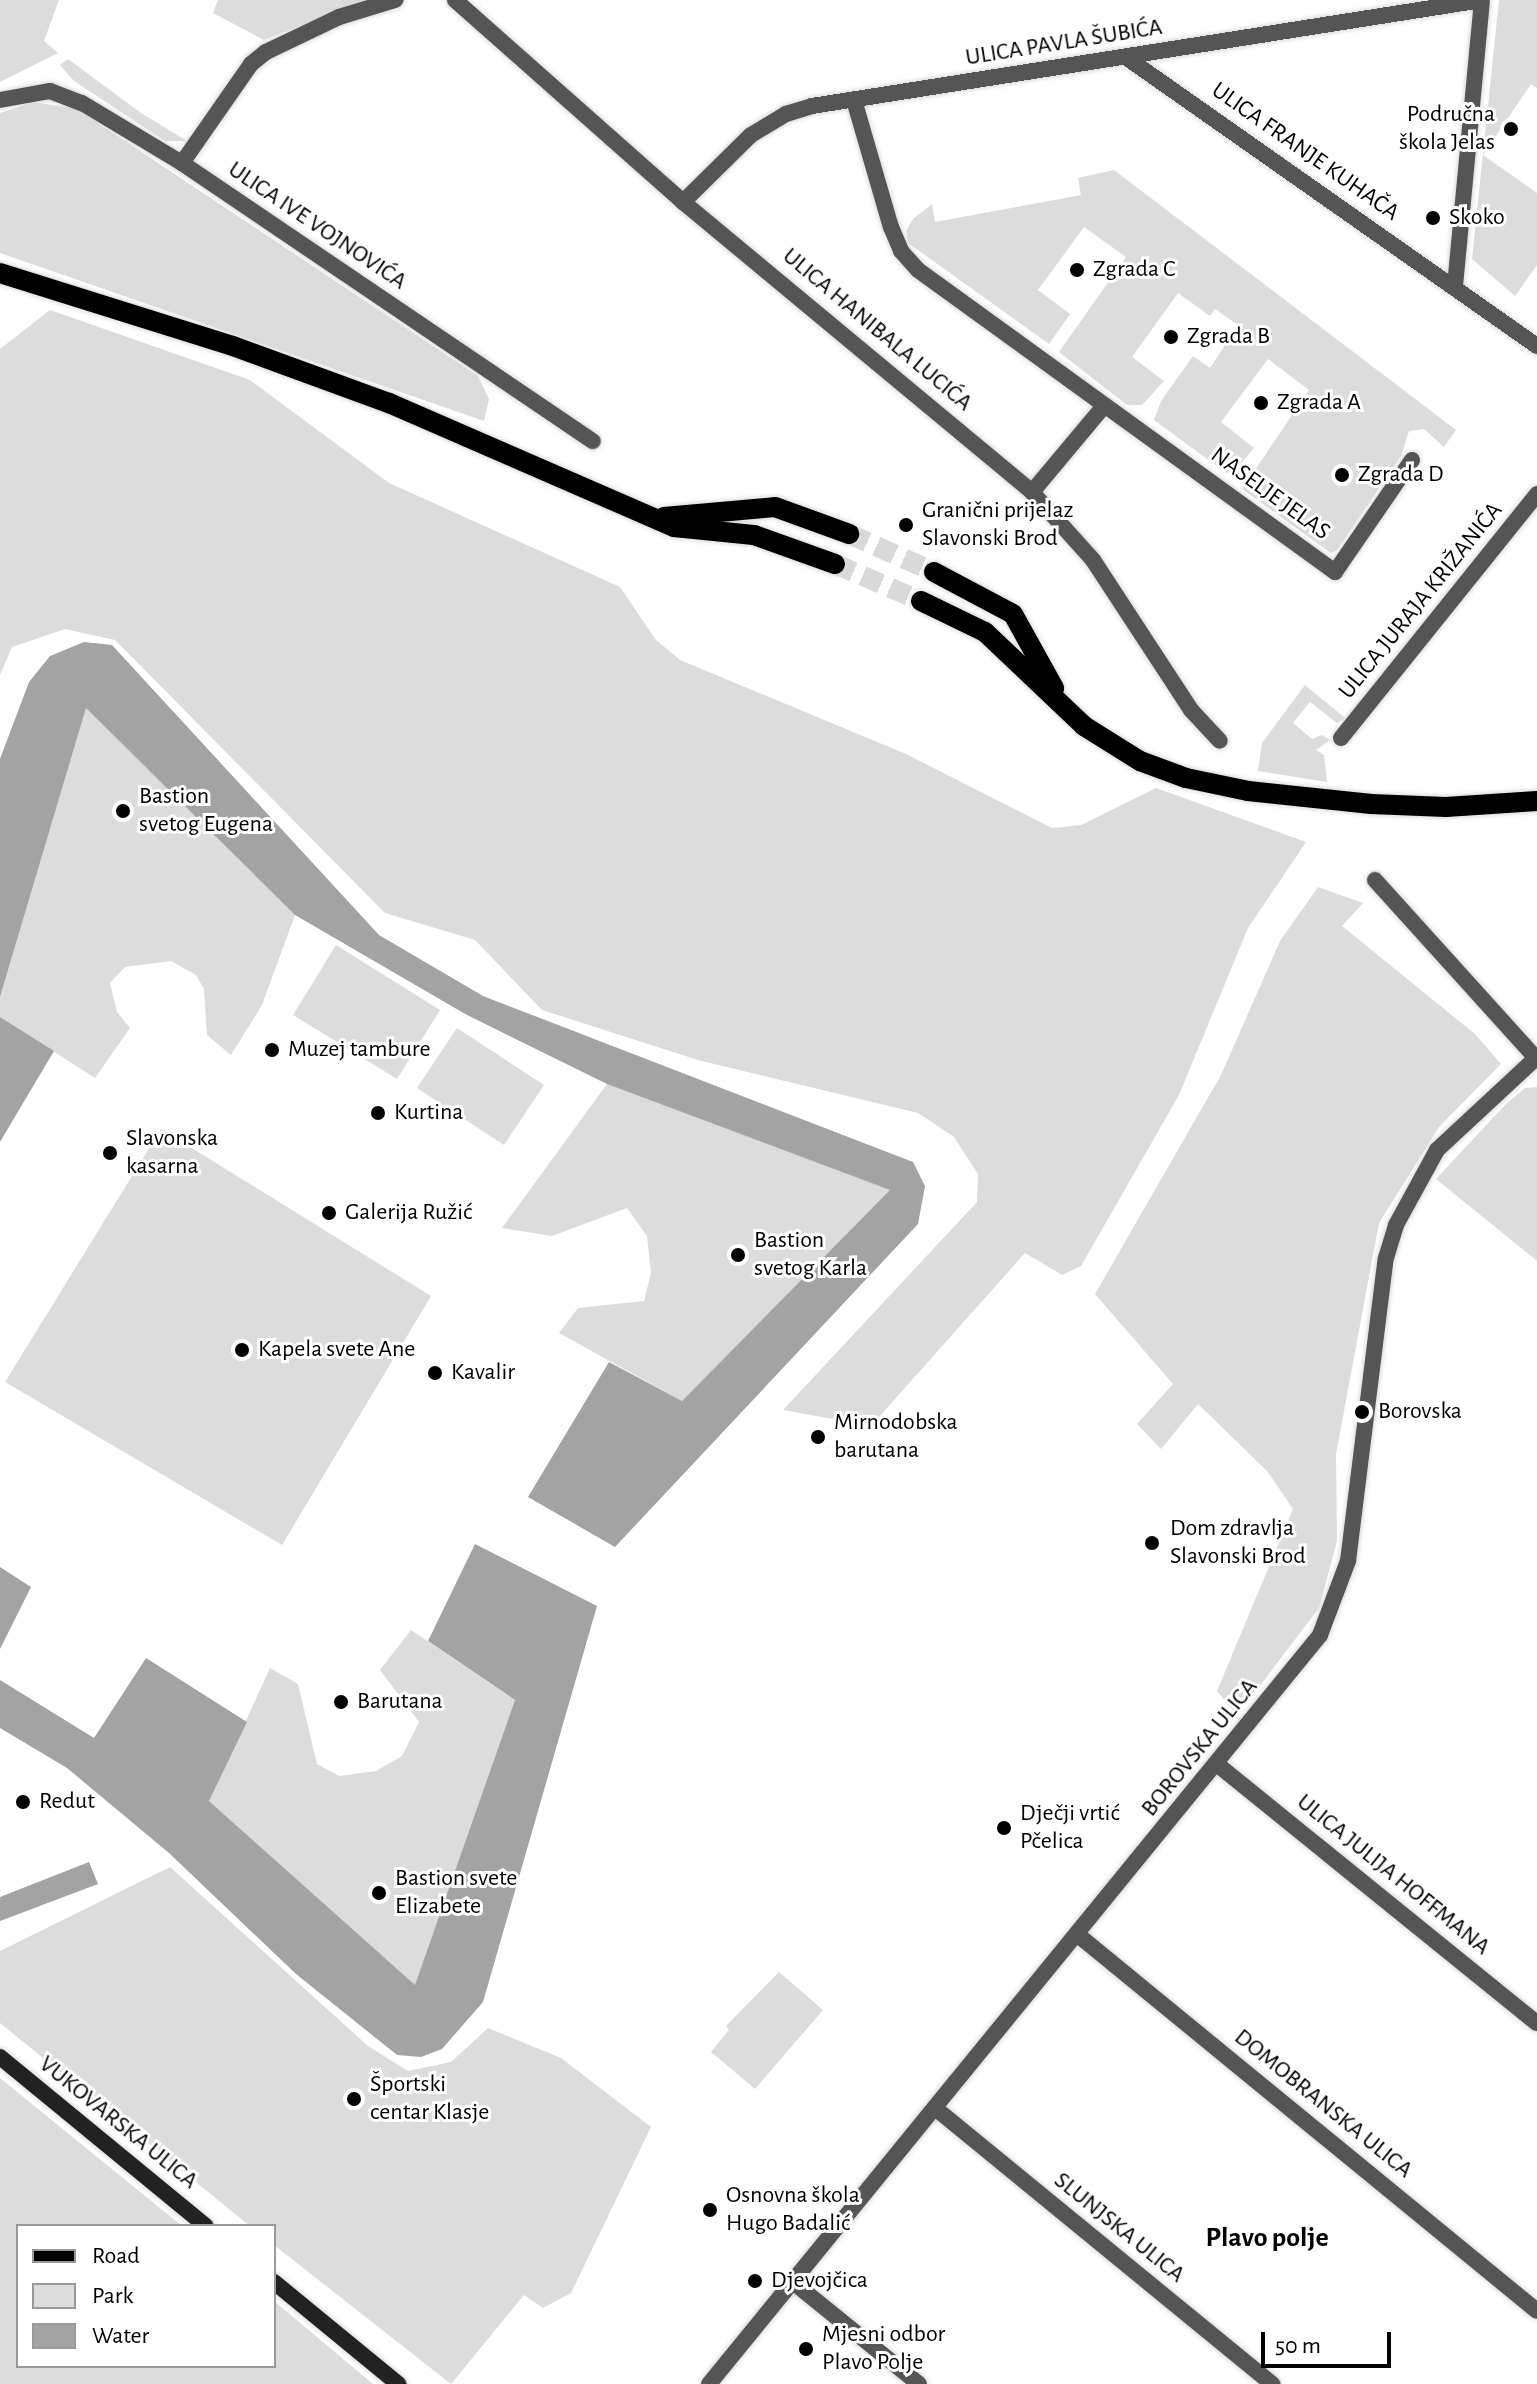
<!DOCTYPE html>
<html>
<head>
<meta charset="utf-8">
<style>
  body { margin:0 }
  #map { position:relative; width:1537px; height:2384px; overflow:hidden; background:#fff; font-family:"Alegreya Sans",sans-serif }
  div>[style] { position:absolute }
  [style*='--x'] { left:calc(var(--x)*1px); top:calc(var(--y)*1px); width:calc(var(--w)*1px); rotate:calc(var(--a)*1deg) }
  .green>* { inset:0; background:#dcdcdc }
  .water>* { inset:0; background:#a3a3a3 }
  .primary-tunnel>* { height:20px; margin-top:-10px; transform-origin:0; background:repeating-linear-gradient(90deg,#d9d9d9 0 20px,transparent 0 30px) }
  .roads { filter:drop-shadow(0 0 2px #dbdbdb) drop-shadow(0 0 2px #dbdbdb) }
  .street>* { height:16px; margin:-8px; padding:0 8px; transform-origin:8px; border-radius:8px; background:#555 }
  .secondary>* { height:16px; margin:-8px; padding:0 8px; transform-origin:8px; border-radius:8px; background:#222 }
  .primary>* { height:20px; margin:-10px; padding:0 10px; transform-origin:10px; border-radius:10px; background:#000 }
  .dots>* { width:22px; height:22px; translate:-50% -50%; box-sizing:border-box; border:4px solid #fff; border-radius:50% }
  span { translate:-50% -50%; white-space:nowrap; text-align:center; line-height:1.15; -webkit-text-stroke:6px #fff; paint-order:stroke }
  .street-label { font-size:24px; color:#000 }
  .poi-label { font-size:24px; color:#000 }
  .right { translate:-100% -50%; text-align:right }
  .left { translate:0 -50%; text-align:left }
  .quarter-label { font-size:28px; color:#000; font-weight:700 }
  .legend { position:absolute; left:16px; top:2224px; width:260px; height:144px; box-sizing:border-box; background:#fff; border:2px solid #999; margin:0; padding:10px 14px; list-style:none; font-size:24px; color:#000 }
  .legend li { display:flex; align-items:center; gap:16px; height:40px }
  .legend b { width:40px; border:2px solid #999 }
  .scale { position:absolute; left:1261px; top:2332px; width:130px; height:36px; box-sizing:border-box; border:4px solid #000; border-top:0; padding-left:10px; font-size:24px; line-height:28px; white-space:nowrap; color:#000; -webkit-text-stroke:6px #fff; paint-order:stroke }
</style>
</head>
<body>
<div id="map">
  <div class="green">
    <div style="clip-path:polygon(0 0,59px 0,44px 41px,58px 53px,0 82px)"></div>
    <div style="clip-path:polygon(218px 0,367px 0,264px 40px,213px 13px)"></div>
    <div style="clip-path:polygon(1499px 0,1537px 0,1537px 88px,1531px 84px,1483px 155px,1537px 193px,1537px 265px,1515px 296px,1472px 259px)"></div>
    <div style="clip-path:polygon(68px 59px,141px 113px,187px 141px,165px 141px,74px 81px,60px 65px)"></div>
    <div style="clip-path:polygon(33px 102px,77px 109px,478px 376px,489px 399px,484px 421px,0 253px,0 113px)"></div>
    <div style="clip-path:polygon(1114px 170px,1456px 430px,1444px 447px,1424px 429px,1409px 431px,1401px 456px,1337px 550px,1331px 553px,1242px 489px,1309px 390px,1268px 359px,1221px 422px,1254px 448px,1235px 471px,1226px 473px,1154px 420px,1161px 401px,1193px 356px,1210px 368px,1238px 325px,1215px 309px,1210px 316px,1178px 293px,1132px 357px,1164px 381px,1142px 405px,1127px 405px,1059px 352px,1126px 257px,1084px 227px,1038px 290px,1070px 314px,1049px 344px,908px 243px,906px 231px,913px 219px,932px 204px,935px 222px,1081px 195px,1078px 178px)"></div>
    <div style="clip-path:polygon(50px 310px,250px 380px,389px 483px,620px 587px,656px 640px,680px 660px,906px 754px,1052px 828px,1081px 825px,1156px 788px,1306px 842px,1248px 928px,1179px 1095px,1081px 1266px,1062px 1275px,1025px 1253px,871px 1426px,783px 1410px,977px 1202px,978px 1174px,954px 1137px,918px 1113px,698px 1060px,542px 1010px,475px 940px,385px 913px,115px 640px,65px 629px,12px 647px,0 675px,0 349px)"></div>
    <div style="clip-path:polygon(1305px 685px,1345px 718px,1337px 723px,1310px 702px,1293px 723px,1312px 739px,1322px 735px,1330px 740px,1316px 750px,1324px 755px,1327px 782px,1258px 771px,1262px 743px)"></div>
    <div style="clip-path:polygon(86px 707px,295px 915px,262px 1005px,231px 1055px,207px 1035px,204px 989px,196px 975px,171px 961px,125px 967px,110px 983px,117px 1012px,130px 1028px,95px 1078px,0 1017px,0 997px)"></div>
    <div style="clip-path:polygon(1318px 887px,1363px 903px,1342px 926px,1475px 1034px,1501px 1064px,1439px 1127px,1379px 1223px,1336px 1454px,1337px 1541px,1319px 1608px,1259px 1687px,1233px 1711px,1217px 1691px,1293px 1509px,1268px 1472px,1198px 1404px,1161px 1449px,1137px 1424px,1173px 1384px,1095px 1294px,1221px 1075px,1280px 941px)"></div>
    <div style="clip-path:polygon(336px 945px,440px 1010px,397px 1079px,293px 1015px)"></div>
    <div style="clip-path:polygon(457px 1028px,544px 1085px,504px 1145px,417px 1088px)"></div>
    <div style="clip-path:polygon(607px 1084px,891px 1190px,682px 1401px,559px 1333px,578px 1308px,644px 1301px,651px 1273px,647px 1236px,627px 1208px,552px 1236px,502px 1228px)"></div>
    <div style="clip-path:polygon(1537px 1087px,1537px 1261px,1436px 1179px,1504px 1106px,1525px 1088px)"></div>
    <div style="clip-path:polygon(161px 1129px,431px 1296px,282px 1545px,5px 1382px)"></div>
    <div style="clip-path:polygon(411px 1630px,515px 1700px,415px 1986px,209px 1801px,270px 1668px,298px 1684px,317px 1764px,339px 1776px,376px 1771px,402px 1756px,419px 1722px,380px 1670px)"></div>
    <div style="clip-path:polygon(170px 1867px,368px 2046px,408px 2071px,451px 2062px,488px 2028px,561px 2058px,651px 2127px,571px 2293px,543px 2308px,524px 2295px,451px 2384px,274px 2245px,274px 2226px,250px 2226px,0 2023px,0 1951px)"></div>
    <div style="clip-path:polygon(779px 1972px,823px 2010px,755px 2089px,711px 2052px,729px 2030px,726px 2026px)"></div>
    <div style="clip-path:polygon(0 2078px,182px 2226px,18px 2226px,18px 2366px,274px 2366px,274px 2301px,373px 2384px,0 2384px)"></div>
  </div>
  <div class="water">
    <div style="clip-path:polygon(84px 642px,112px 645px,379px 935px,483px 996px,913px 1162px,925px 1186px,918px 1224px,615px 1547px,528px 1497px,609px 1362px,682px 1401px,890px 1190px,607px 1084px,467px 1015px,295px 915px,86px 708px,0 997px,0 759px,29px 682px,50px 656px)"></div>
    <div style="clip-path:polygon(0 1017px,54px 1051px,0 1142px)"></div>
    <div style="clip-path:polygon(475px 1544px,597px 1606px,483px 2002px,442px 2049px,421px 2057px,397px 2055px,296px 1974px,169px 1853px,67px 1768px,0 1728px,0 1680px,94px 1738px,146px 1658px,247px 1722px,209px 1801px,415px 1985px,515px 1700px,428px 1641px)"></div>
    <div style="clip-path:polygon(0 1567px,31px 1587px,0 1649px)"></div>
    <div style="clip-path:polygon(89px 1862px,98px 1884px,0 1921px,0 1897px)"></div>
  </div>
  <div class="primary-tunnel">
    <div style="--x:849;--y:534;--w:93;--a:24.1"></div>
    <div style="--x:835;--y:564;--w:94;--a:23.3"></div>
  </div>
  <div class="roads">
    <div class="street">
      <div style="--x:455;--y:0;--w:305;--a:41.5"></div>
      <div style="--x:683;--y:202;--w:454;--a:39.7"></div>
      <div style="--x:1032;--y:492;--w:91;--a:48.1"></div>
      <div style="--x:1093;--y:560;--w:179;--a:56.8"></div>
      <div style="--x:1191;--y:710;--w:42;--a:46.9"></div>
      <div style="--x:1127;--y:58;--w:501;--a:35.09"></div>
      <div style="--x:0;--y:100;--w:51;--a:-10.2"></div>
      <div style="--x:50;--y:91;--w:34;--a:21"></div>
      <div style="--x:82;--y:103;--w:117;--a:31"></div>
      <div style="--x:182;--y:163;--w:496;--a:34.1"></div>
      <div style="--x:854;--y:100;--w:132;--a:73.8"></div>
      <div style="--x:891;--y:227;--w:26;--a:67"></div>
      <div style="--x:901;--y:251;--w:25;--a:48"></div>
      <div style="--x:918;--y:270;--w:515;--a:35.91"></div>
      <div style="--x:1335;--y:572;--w:136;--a:-55.5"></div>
      <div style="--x:182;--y:163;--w:121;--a:-55.1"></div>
      <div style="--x:251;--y:64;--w:19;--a:-39"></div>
      <div style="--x:266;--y:52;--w:81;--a:-25.6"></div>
      <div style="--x:339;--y:17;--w:59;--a:-16.9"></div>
      <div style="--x:683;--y:202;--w:95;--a:-44.6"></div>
      <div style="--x:751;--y:135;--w:41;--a:-31"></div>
      <div style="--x:786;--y:114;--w:27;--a:-17"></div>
      <div style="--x:812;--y:106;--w:678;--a:-8.99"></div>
      <div style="--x:1455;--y:286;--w:284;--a:-84.6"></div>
      <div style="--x:1032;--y:492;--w:112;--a:-50.1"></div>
      <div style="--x:1341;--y:738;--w:313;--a:-51.2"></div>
      <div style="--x:1375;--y:880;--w:241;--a:47.9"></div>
      <div style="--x:1218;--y:1765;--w:410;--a:39"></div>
      <div style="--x:1078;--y:1935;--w:593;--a:39.32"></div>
      <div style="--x:935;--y:2108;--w:436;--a:39.3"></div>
      <div style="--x:793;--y:2282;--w:162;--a:39"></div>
      <div style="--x:709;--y:2384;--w:967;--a:-50.79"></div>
      <div style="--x:1320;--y:1635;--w:79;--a:-69.3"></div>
      <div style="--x:1348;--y:1561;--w:305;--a:-82.9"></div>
      <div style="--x:1386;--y:1258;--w:34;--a:-73"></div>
      <div style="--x:1396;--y:1225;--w:85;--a:-61.3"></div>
      <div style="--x:1437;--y:1150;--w:135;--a:-42.9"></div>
    </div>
    <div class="secondary">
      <div style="--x:0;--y:2057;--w:266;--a:39.4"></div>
      <div style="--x:274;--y:2282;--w:161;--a:39.4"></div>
    </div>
    <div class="primary">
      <div style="--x:0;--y:273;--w:244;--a:17.4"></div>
      <div style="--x:233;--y:346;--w:166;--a:20.1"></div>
      <div style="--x:389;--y:403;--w:311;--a:23.5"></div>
      <div style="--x:674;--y:527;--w:80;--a:5.7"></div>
      <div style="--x:754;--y:535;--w:86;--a:19.7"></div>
      <div style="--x:664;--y:517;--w:111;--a:-5.1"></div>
      <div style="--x:775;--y:507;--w:79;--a:20"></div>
      <div style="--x:934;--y:572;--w:89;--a:28"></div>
      <div style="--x:1013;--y:614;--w:85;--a:61"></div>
      <div style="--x:921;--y:601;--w:71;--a:25.8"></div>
      <div style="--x:985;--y:632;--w:137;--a:43.5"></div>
      <div style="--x:1084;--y:726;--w:66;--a:32"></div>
      <div style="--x:1140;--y:761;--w:49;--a:20.3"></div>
      <div style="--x:1186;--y:778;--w:63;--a:11.8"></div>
      <div style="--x:1248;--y:791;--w:124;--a:6"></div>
      <div style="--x:1371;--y:804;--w:75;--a:2.3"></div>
      <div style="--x:1446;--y:807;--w:91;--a:-3.8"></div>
    </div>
  </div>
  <div class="dots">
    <div style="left:1511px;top:129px;background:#000"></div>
    <div style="left:1433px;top:218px;background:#000"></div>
    <div style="left:1077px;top:270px;background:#000"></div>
    <div style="left:1171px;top:337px;background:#000"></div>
    <div style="left:1261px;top:403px;background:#000"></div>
    <div style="left:1342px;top:475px;background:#000"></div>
    <div style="left:906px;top:525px;background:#000"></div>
    <div style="left:123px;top:811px;background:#000"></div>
    <div style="left:272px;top:1050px;background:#000"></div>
    <div style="left:378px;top:1113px;background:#000"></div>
    <div style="left:110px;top:1153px;background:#000"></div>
    <div style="left:329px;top:1213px;background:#000"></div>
    <div style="left:738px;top:1255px;background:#000"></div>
    <div style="left:242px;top:1350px;background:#000"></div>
    <div style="left:435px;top:1373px;background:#000"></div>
    <div style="left:1362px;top:1412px;background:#000"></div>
    <div style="left:818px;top:1437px;background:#000"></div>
    <div style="left:1152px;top:1543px;background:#000"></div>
    <div style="left:341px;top:1702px;background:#000"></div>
    <div style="left:23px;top:1802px;background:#000"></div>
    <div style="left:1004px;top:1828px;background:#000"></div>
    <div style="left:379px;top:1893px;background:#000"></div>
    <div style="left:354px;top:2099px;background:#000"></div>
    <div style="left:710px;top:2210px;background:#000"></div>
    <div style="left:755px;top:2281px;background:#000"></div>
    <div style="left:806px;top:2349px;background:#000"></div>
  </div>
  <div class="street-label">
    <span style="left:1064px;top:43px;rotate:-9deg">ULICA PAVLA ŠUBIĆA</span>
    <span style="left:1305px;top:152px;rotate:35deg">ULICA FRANJE KUHAČA</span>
    <span style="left:317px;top:226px;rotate:34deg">ULICA IVE VOJNOVIĆA</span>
    <span style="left:877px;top:330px;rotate:40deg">ULICA HANIBALA LUCIĆA</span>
    <span style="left:1270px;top:494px;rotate:36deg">NASELJE JELAS</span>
    <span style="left:1421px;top:601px;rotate:-51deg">ULICA JURAJA KRIŽANIĆA</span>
    <span style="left:1200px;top:1748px;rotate:-51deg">BOROVSKA ULICA</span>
    <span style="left:1393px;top:1875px;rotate:39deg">ULICA JULIJA HOFFMANA</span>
    <span style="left:1323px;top:2104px;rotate:39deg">DOMOBRANSKA ULICA</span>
    <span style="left:118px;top:2123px;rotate:39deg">VUKOVARSKA ULICA</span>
    <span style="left:1119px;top:2228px;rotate:39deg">SLUNJSKA ULICA</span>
  </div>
  <div class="poi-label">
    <span class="right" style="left:1495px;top:129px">Područna<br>škola Jelas</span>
    <span class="left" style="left:1449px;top:218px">Skoko</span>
    <span class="left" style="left:1093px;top:270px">Zgrada C</span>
    <span class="left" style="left:1187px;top:337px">Zgrada B</span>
    <span class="left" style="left:1277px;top:403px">Zgrada A</span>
    <span class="left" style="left:1358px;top:475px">Zgrada D</span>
    <span class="left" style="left:922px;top:525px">Granični prijelaz<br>Slavonski Brod</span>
    <span class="left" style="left:139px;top:811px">Bastion<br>svetog Eugena</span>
    <span class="left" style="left:288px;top:1050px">Muzej tambure</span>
    <span class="left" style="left:394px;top:1113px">Kurtina</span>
    <span class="left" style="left:126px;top:1153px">Slavonska<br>kasarna</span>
    <span class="left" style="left:345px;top:1213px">Galerija Ružić</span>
    <span class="left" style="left:754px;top:1255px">Bastion<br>svetog Karla</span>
    <span class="left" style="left:258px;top:1350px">Kapela svete Ane</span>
    <span class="left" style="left:451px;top:1373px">Kavalir</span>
    <span class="left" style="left:1378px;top:1412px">Borovska</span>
    <span class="left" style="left:834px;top:1437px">Mirnodobska<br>barutana</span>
    <span class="left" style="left:1170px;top:1543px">Dom zdravlja<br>Slavonski Brod</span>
    <span class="left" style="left:357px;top:1702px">Barutana</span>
    <span class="left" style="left:39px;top:1802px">Redut</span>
    <span class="left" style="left:1020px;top:1828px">Dječji vrtić<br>Pčelica</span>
    <span class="left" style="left:395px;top:1893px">Bastion svete<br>Elizabete</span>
    <span class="left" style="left:370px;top:2099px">Športski<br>centar Klasje</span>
    <span class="left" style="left:726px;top:2210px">Osnovna škola<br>Hugo Badalić</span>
    <span class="left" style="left:771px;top:2281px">Djevojčica</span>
    <span class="left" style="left:822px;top:2349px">Mjesni odbor<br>Plavo Polje</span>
  </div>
  <div class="quarter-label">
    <span style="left:1267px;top:2238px">Plavo polje</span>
  </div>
  <ul class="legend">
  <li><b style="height:10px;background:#000"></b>Road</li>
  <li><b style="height:22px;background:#dcdcdc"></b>Park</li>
  <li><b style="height:22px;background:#a3a3a3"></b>Water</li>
  </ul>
  <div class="scale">50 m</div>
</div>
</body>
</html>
